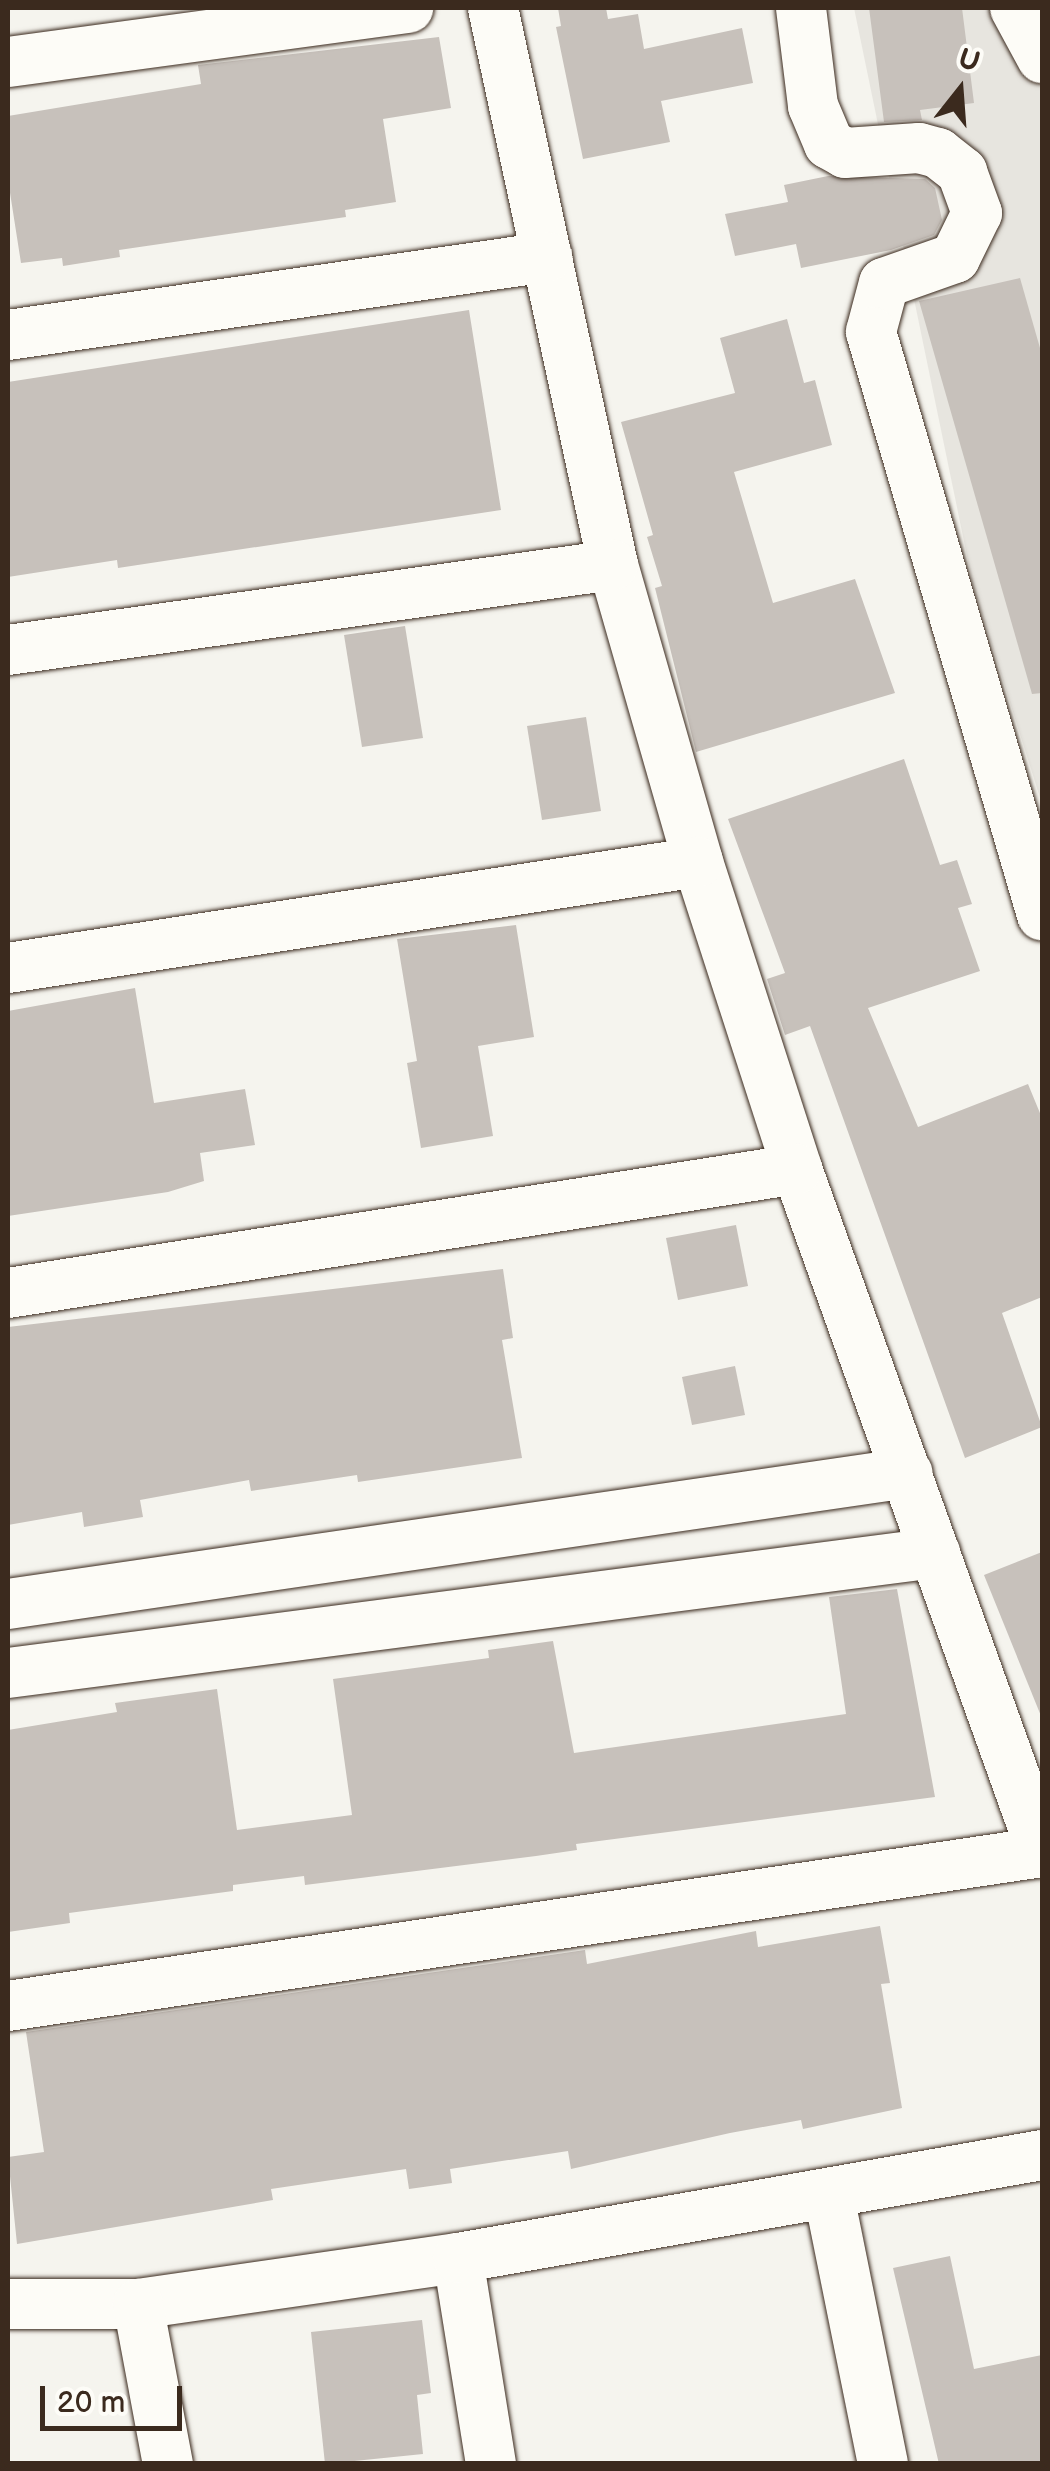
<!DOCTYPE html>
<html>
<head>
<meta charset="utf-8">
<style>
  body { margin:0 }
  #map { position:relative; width:1050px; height:2471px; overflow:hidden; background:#f5f4ee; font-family:"Balsamiq Sans",sans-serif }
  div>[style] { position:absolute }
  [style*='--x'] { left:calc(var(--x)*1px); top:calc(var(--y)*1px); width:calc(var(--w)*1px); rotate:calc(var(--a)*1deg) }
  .built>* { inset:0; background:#e7e5df }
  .building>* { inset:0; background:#c7c1bb }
  .roads { filter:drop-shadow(0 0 2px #3b2a1e) drop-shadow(0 0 2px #3b2a1e) }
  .minor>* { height:50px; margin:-25px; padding:0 25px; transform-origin:25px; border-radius:25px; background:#fdfcf7 }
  span { translate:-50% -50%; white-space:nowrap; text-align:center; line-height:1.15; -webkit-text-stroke:10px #fdfcf7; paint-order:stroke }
  .frame { position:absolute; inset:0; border:10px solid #3b2a1e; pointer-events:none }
  .north { position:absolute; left:910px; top:40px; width:100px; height:100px; -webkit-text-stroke:8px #fdfcf7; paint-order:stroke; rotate:17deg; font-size:28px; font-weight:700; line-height:40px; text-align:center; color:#3b2a1e }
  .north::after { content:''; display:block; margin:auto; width:35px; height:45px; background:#3b2a1e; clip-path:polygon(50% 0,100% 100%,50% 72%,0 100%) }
  .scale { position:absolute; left:40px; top:2386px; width:142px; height:45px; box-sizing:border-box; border:5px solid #3b2a1e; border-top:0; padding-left:12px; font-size:30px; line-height:35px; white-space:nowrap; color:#3b2a1e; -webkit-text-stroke:8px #fdfcf7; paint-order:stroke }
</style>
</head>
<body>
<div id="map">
  <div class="built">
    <div style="clip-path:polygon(854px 8px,1042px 8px,1042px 804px,973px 585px)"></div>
  </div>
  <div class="building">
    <div style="clip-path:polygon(558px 8px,606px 8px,608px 19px,638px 14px,644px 49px,742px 28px,753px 83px,661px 101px,670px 142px,583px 159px,556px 27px,561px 26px)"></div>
    <div style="clip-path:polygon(869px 8px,962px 8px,974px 103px,920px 110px,922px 120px,884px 122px)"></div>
    <div style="clip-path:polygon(439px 37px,451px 108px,383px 119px,396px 202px,345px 210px,346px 217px,119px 250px,120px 257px,63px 266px,62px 258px,21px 263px,8px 180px,8px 116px,201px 84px,198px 65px)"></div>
    <div style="clip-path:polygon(828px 176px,925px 179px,935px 188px,942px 220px,934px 235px,891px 250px,801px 268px,796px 244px,735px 256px,725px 214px,788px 202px,784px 185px)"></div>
    <div style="clip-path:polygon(1020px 278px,1042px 355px,1042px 693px,1032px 694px,919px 301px)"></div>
    <div style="clip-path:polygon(469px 310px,501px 510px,118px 568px,117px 560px,8px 577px,8px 382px)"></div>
    <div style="clip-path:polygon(787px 319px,804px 383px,815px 380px,832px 445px,734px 472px,773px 603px,855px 579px,895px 693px,696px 752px,655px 588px,662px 586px,647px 537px,653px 535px,621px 422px,735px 393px,720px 338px)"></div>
    <div style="clip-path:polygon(405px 626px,423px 738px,362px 747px,344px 635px)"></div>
    <div style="clip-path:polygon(586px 717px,601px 811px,542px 820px,527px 726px)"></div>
    <div style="clip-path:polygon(904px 759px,940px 865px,957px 860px,972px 904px,958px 908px,980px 971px,868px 1008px,918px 1127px,1028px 1084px,1042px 1118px,1042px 1297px,1002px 1313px,1042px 1427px,965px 1458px,810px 1026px,785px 1035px,767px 979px,785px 973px,728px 819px)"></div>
    <div style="clip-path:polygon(516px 925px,534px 1037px,478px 1046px,493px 1136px,421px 1148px,407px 1063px,417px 1061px,397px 939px)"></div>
    <div style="clip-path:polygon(135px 988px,154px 1103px,245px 1089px,255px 1145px,200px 1153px,204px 1181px,168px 1192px,8px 1216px,8px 1011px)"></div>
    <div style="clip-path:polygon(736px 1225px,748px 1286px,678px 1300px,666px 1238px)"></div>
    <div style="clip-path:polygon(503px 1269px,513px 1338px,502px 1340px,522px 1458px,358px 1482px,357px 1475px,251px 1491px,249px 1480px,140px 1500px,143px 1517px,84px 1527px,82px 1512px,8px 1525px,8px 1327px)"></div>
    <div style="clip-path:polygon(735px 1366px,745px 1415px,692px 1425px,682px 1377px)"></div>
    <div style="clip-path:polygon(1042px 1552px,1042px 1716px,1041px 1716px,984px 1575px)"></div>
    <div style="clip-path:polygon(897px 1589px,935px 1797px,576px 1844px,577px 1850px,536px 1856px,305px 1885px,304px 1876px,233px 1885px,233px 1891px,69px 1913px,70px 1923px,8px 1932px,8px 1730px,117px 1712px,115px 1703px,217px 1689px,237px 1830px,352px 1815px,333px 1679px,489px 1658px,488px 1650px,553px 1641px,574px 1753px,846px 1714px,829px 1597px)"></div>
    <div style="clip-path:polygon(880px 1926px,890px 1983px,881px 1984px,902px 2108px,803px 2129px,801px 2120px,730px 2133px,571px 2169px,568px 2151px,450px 2169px,452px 2183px,409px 2189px,406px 2169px,271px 2189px,273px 2200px,17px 2244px,8px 2157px,44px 2152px,26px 2032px,585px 1950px,587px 1964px,756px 1931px,758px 1947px)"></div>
    <div style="clip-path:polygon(950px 2256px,974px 2369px,1042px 2355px,1042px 2464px,939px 2464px,893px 2268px)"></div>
    <div style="clip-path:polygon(422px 2320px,431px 2393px,417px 2395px,423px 2454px,325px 2464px,311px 2332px)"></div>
  </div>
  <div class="roads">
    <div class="minor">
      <div style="--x:493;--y:8;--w:570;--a:77.84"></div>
      <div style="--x:613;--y:565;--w:309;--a:74"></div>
      <div style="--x:698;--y:862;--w:323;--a:72.1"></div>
      <div style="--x:797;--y:1169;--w:726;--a:70.27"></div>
      <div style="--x:801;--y:8;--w:99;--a:83"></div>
      <div style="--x:813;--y:106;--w:41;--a:67.2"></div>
      <div style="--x:829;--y:144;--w:18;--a:29"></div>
      <div style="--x:845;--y:153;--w:74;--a:-3.9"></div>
      <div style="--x:919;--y:148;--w:20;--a:15"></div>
      <div style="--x:938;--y:153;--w:31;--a:38"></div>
      <div style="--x:962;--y:172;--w:44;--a:69.9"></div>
      <div style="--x:977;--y:213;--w:50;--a:116.1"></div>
      <div style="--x:955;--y:258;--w:75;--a:160.6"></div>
      <div style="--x:884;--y:283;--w:51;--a:104.9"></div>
      <div style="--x:871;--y:332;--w:608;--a:73.65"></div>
      <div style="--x:1015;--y:8;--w:57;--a:61.6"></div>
      <div style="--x:8;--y:62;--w:404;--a:-7.7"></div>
      <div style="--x:8;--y:335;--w:545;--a:-8.23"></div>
      <div style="--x:8;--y:650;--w:611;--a:-8"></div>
      <div style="--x:8;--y:968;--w:698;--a:-8.73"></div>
      <div style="--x:8;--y:1293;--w:799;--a:-8.93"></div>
      <div style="--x:8;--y:1604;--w:909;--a:-8.28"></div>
      <div style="--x:8;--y:1673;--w:935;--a:-7.38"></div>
      <div style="--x:8;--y:2006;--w:1045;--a:-8.47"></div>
      <div style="--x:829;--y:2196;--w:273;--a:78.6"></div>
      <div style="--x:458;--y:2258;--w:209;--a:80.9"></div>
      <div style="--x:8;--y:2304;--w:130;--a:0"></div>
      <div style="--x:138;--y:2304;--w:323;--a:-8.2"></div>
      <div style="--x:458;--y:2258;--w:593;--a:-10"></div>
      <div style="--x:138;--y:2304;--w:163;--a:79.4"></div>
    </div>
  </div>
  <div class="frame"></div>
  <div class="north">U</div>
  <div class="scale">20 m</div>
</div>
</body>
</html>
